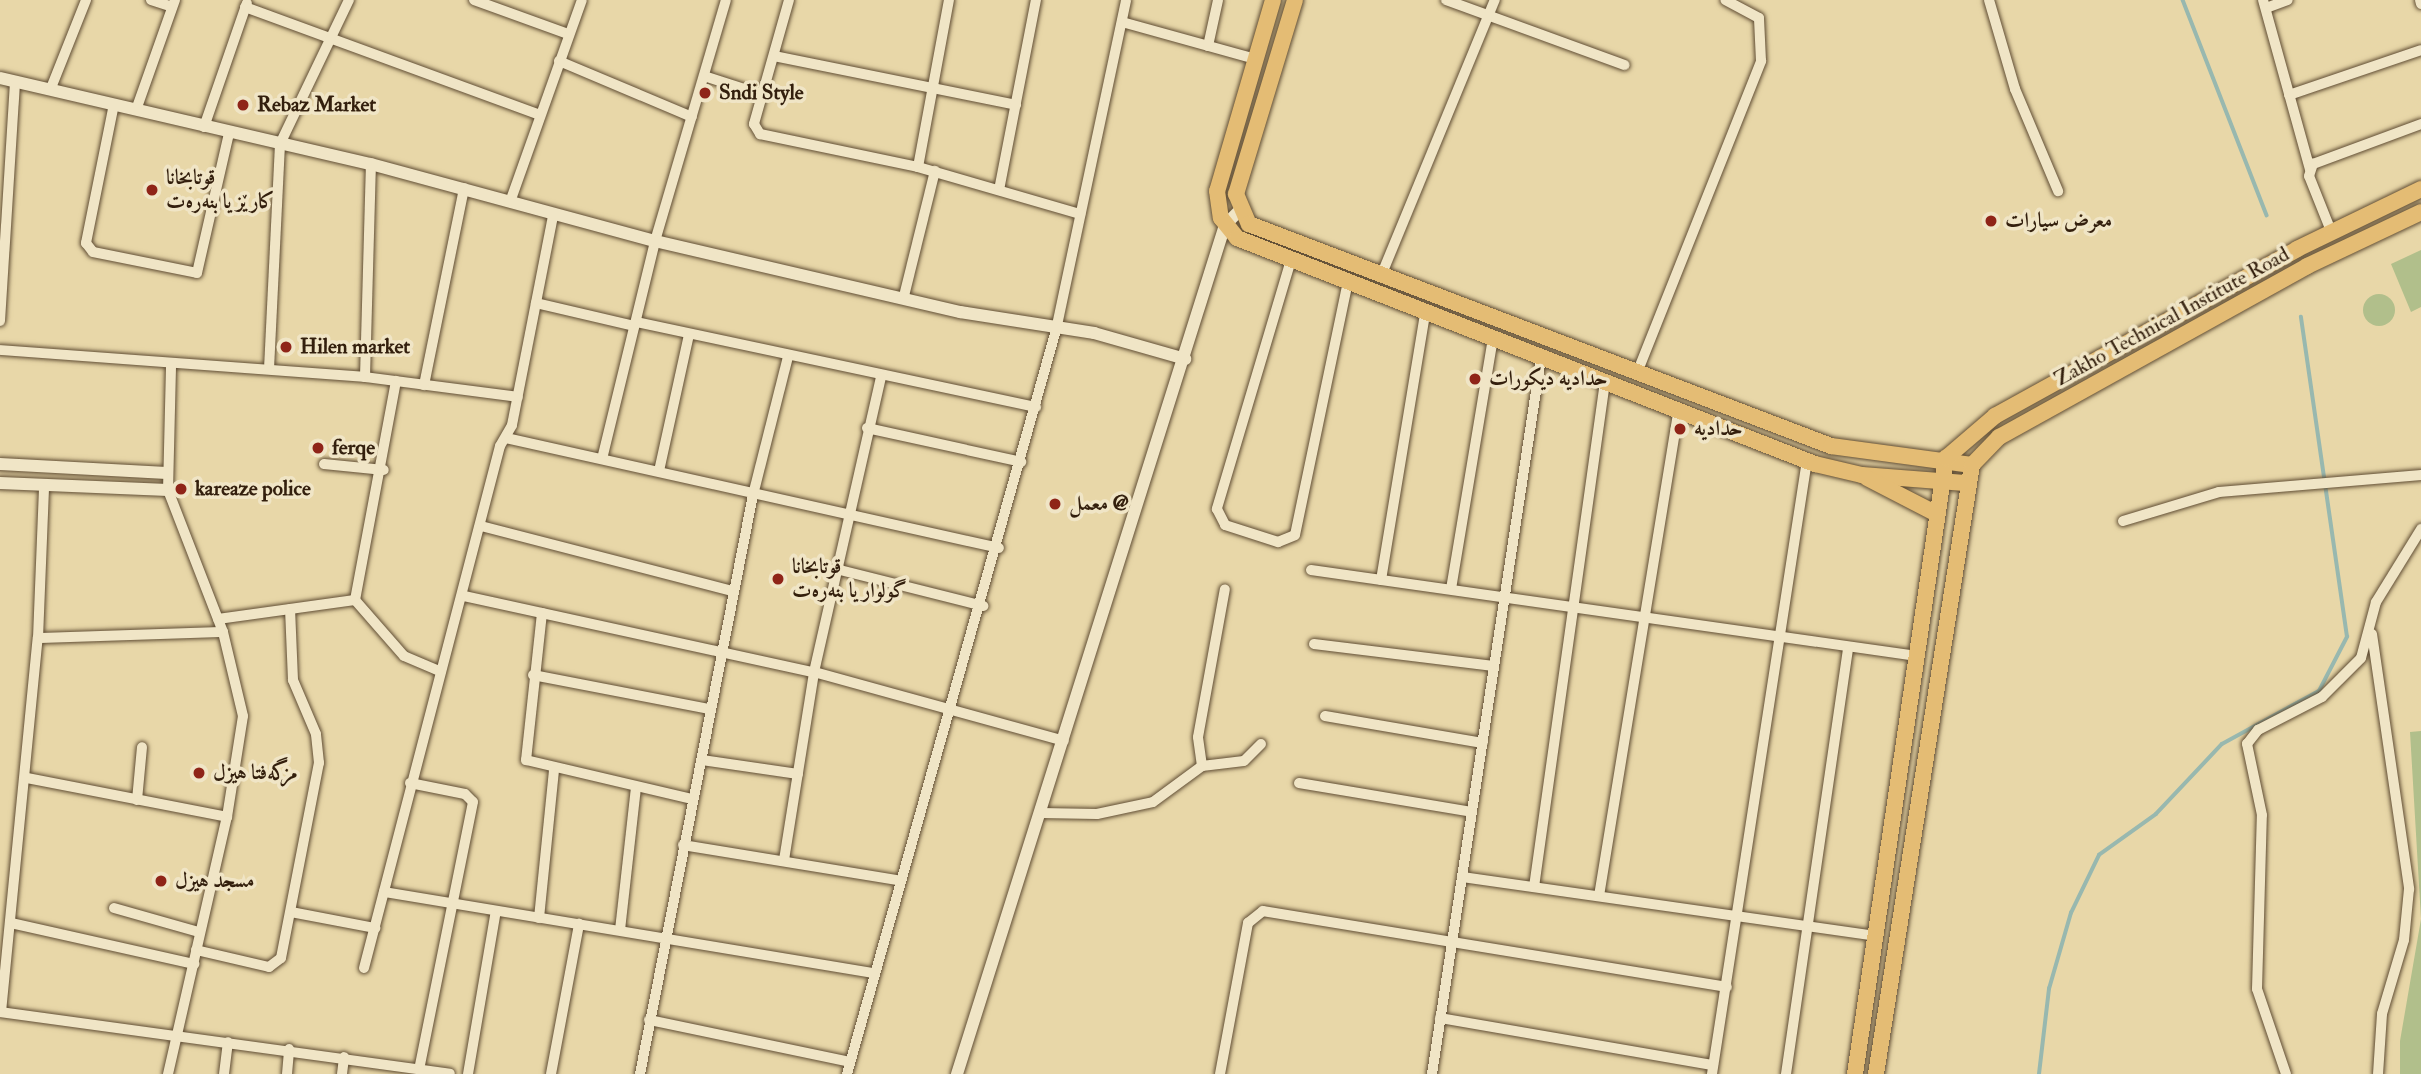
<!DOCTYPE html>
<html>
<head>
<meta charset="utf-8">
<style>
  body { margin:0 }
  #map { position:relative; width:2421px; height:1074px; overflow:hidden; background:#e8d7a8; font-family:"IM FELL Double Pica",Amiri,serif }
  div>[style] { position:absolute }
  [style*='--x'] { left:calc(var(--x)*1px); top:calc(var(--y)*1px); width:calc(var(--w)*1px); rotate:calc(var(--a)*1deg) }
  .green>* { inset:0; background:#b1bf8b }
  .round { border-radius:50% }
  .stream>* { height:3.5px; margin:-1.75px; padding:0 1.75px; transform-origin:1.75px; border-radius:1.75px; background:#98b8af }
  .roads { filter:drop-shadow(0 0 2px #604d34) drop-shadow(0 0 2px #604d34) }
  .minor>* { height:10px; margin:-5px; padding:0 5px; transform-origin:5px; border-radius:5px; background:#f0e5c6 }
  .tertiary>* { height:12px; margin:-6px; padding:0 6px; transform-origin:6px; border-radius:6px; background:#f0e5c6 }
  .primary>* { height:16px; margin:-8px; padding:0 8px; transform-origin:8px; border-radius:8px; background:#e4bc74 }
  .dots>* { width:19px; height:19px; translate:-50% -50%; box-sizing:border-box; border:4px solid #f0e5c6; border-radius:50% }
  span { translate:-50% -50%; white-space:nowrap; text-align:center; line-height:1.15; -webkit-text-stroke:7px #f0e5c6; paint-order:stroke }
  .poi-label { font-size:21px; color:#331f0d; font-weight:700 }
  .left { translate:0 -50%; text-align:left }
  .street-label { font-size:21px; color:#331f0d }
</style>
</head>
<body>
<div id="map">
  <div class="green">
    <div style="clip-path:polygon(2421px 250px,2421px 307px,2411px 312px,2391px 264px)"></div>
    <div class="round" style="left:2363px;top:294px;width:32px;height:32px"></div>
    <div style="clip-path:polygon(2421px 731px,2421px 1074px,2400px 1074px,2400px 1041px,2421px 919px,2410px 732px)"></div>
  </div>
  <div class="stream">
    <div style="--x:2183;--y:0;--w:231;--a:68.7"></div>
    <div style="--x:2039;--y:1074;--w:86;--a:-83.3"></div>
    <div style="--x:2049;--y:989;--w:79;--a:-73.9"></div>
    <div style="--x:2071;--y:913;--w:64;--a:-64.2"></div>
    <div style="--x:2099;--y:855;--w:70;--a:-35.7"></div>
    <div style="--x:2156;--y:814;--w:96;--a:-46.7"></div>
    <div style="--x:2222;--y:744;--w:111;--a:-28.7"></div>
    <div style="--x:2319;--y:691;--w:61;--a:-62.6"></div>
    <div style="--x:2347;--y:637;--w:323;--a:-98.2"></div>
  </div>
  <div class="roads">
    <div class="minor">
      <div style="--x:151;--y:0;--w:22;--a:18"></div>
      <div style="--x:474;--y:0;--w:100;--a:19.9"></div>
      <div style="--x:789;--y:0;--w:129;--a:105.8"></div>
      <div style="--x:754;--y:124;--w:12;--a:59"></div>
      <div style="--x:760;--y:134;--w:161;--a:11.8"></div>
      <div style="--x:918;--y:167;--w:169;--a:16.2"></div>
      <div style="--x:1446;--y:0;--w:190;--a:20"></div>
      <div style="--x:1989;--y:0;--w:93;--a:73.7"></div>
      <div style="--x:2015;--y:89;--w:111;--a:67.1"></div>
      <div style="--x:2263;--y:0;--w:176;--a:74.5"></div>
      <div style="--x:2420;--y:0;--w:4;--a:76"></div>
      <div style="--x:245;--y:7;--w:312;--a:20.1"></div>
      <div style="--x:2266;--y:8;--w:23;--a:-20"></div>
      <div style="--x:1122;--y:22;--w:138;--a:15.5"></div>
      <div style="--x:1208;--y:46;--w:47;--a:-77.7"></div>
      <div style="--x:774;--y:56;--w:247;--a:11.4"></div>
      <div style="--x:559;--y:61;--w:144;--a:22.8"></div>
      <div style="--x:704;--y:76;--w:62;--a:17.9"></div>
      <div style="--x:51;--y:88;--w:95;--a:-68.3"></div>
      <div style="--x:2289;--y:95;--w:139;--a:-18.8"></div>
      <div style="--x:114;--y:104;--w:142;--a:101.4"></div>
      <div style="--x:86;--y:243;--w:11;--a:52"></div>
      <div style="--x:93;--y:252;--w:106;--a:11.4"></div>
      <div style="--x:197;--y:273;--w:144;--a:-77.1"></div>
      <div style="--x:136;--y:110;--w:117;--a:-70.5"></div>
      <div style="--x:204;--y:127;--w:131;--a:-70.9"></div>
      <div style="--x:918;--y:167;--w:170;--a:-79.5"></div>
      <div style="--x:999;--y:190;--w:194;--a:-79"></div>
      <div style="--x:510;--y:202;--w:214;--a:-70.4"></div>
      <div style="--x:2331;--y:231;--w:59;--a:-111.8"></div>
      <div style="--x:2309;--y:176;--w:13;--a:-72"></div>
      <div style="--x:2313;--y:164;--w:115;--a:-20.3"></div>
      <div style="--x:1291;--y:260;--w:260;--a:106.6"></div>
      <div style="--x:1217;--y:509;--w:18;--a:63"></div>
      <div style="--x:1225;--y:525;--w:56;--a:17.8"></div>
      <div style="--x:1278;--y:542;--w:18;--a:-22"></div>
      <div style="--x:1295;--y:535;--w:258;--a:-78.2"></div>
      <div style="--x:1381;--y:276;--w:299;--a:-67.6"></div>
      <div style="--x:904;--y:296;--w:129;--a:-76.1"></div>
      <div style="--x:536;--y:303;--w:101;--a:13.2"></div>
      <div style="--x:0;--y:321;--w:239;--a:-86.4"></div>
      <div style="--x:636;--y:322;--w:409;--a:12"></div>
      <div style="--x:0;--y:350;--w:366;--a:4.2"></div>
      <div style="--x:365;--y:377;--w:154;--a:7.4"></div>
      <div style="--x:269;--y:369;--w:225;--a:-87.2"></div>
      <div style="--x:280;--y:144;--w:160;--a:-64.4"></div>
      <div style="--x:1637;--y:373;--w:336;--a:-68.3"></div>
      <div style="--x:1761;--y:61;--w:43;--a:-92.7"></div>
      <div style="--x:1759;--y:18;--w:38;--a:-152"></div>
      <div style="--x:365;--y:377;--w:213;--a:-88.4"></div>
      <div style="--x:424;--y:385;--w:201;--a:-78.5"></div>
      <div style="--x:867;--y:428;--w:158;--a:12.4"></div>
      <div style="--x:506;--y:438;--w:505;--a:12.58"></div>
      <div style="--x:602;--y:459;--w:224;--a:-76.3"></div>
      <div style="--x:655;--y:241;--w:251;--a:-73.6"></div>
      <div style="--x:324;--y:464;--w:60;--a:5.7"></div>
      <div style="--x:659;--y:471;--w:140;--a:-77.6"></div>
      <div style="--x:2123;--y:521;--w:100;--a:-16.8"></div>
      <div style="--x:2219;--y:492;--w:203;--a:-4.8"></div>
      <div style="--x:481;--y:526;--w:260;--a:14.5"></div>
      <div style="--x:836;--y:569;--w:152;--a:14.1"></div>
      <div style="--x:1311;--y:570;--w:612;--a:8.08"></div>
      <div style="--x:1381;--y:580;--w:271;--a:-80.6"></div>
      <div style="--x:1451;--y:589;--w:254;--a:-80.5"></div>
      <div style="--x:464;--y:596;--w:358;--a:12.3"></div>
      <div style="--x:814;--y:672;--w:259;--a:15.4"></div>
      <div style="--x:355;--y:600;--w:223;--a:-79.4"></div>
      <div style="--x:542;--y:613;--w:148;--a:96.2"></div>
      <div style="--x:526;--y:760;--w:171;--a:13.2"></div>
      <div style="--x:218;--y:619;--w:138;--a:-7.9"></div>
      <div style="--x:355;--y:600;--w:74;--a:48.8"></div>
      <div style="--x:404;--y:656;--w:39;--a:23"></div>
      <div style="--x:2372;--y:634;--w:258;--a:81.7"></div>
      <div style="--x:2409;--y:889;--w:51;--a:95.6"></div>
      <div style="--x:2404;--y:940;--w:77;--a:106.6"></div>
      <div style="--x:2382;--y:1014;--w:60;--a:93.8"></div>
      <div style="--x:38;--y:638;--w:185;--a:-1.9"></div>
      <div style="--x:1314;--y:644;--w:181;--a:7"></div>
      <div style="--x:533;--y:675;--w:180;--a:10.9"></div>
      <div style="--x:1325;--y:716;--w:160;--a:9.7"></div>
      <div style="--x:702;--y:760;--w:97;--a:8.3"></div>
      <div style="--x:1202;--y:766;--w:29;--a:-98"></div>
      <div style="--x:1198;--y:737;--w:150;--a:-79.7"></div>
      <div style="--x:27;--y:778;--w:204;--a:11"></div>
      <div style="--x:410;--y:783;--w:56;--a:11.3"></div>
      <div style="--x:465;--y:794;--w:11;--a:45"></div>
      <div style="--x:473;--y:802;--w:272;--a:101.4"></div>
      <div style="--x:1299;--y:783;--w:175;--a:9.5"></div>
      <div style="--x:137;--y:800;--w:53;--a:-84.6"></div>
      <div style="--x:1041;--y:813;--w:56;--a:1"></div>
      <div style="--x:1097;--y:814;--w:57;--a:-12.1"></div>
      <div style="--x:1153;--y:802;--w:61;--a:-36.3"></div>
      <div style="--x:1202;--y:766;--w:42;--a:-6.8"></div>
      <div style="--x:1244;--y:761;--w:24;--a:-45"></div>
      <div style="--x:683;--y:845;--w:217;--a:9.3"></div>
      <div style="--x:784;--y:860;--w:190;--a:-80.9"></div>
      <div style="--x:814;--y:672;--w:303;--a:-77.2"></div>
      <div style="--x:1462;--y:877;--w:418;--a:8.1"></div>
      <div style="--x:1534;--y:887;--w:510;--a:-82"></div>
      <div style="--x:384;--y:892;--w:496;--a:9.4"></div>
      <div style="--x:1599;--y:896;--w:493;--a:-80.7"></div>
      <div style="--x:114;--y:908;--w:88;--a:15.8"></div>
      <div style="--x:291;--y:912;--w:86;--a:10.8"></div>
      <div style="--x:539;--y:918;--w:149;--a:-84.2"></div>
      <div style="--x:11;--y:923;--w:188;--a:12.6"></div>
      <div style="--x:620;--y:930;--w:144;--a:-83.6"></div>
      <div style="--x:196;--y:950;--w:75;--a:13.1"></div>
      <div style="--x:269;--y:967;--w:15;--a:-37"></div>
      <div style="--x:281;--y:958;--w:199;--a:-79"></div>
      <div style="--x:319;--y:763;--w:29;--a:-96"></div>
      <div style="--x:316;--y:734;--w:59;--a:-113.1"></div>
      <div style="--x:293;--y:680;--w:71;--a:-92.4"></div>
      <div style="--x:364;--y:968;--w:539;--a:-75.4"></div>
      <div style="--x:500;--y:446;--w:24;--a:-60"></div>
      <div style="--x:512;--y:425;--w:213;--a:-78.9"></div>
      <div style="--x:0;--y:1012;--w:454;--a:7.8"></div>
      <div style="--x:1;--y:1012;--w:376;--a:-84.4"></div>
      <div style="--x:38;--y:638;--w:152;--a:-87.7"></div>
      <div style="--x:1440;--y:1018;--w:277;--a:9.8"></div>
      <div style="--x:649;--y:1020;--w:205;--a:11.8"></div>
      <div style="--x:168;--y:1074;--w:264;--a:-77.1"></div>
      <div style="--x:227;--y:817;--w:102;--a:-81"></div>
      <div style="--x:243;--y:716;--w:86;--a:-103.4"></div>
      <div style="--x:223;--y:632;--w:152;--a:-111.2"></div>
      <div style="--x:168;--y:490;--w:126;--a:-88.6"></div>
      <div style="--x:224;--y:1074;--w:32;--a:-83"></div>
      <div style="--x:287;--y:1074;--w:25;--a:-85"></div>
      <div style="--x:342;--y:1074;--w:17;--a:-83"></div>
      <div style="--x:468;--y:1074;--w:165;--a:-80.3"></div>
      <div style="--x:551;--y:1074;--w:153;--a:-79.4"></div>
      <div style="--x:640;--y:1074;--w:590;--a:-78.96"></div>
      <div style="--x:753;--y:495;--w:142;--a:-75.8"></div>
      <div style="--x:847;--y:1074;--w:773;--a:-74.31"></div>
      <div style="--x:1056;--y:330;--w:337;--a:-78"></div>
      <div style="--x:1220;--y:1074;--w:154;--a:-79.5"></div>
      <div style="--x:1248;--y:923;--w:19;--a:-39"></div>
      <div style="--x:1263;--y:911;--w:470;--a:9.3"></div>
      <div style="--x:1432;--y:1074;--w:724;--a:-81.34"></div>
      <div style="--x:1712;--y:1074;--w:621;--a:-81.2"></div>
      <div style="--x:1786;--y:1074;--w:430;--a:-81.7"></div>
      <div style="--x:2286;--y:1074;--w:90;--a:-108.8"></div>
      <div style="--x:2257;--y:989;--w:174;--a:-88.4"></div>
      <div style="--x:2262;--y:815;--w:73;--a:-101.9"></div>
      <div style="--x:2247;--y:744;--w:18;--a:-52"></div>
      <div style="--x:2258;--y:730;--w:72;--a:-27.3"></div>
      <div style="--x:2322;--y:697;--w:55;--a:-45"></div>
      <div style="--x:2361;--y:658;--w:58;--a:-75"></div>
      <div style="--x:2376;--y:602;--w:86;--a:-58.3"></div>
    </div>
    <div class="tertiary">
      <div style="--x:0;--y:78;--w:381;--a:13.1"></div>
      <div style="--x:371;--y:164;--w:294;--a:15.2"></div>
      <div style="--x:655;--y:241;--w:313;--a:13.1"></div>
      <div style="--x:960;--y:312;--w:136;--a:8.9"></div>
      <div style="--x:1094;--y:333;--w:95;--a:15.9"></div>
      <div style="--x:0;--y:464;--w:167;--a:3.1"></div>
      <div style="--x:0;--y:483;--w:168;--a:2.4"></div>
      <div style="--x:957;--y:1074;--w:890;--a:-72.48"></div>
      <div style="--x:1225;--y:225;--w:18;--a:-45"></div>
    </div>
    <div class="primary">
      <div style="--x:1273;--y:0;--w:199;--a:106.3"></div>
      <div style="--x:1217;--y:191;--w:27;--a:82"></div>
      <div style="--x:1221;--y:218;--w:26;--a:51"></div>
      <div style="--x:1237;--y:238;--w:621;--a:21.36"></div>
      <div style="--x:1815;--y:464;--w:48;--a:13.2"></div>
      <div style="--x:1862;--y:475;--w:103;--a:4.4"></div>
      <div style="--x:1295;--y:0;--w:203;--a:106.9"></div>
      <div style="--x:1236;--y:194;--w:33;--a:67"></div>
      <div style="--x:1249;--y:224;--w:623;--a:20.88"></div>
      <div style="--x:1831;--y:446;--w:142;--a:7.7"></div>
      <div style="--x:1867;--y:478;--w:74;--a:27.3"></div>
      <div style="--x:1855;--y:1074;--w:623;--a:-81.6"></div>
      <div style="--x:1946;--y:458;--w:65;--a:-40.6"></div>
      <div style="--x:1995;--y:416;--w:345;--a:-28.9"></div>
      <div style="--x:2297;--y:249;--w:138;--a:-25.8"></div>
      <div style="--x:1876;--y:1074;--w:617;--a:-81.04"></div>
      <div style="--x:1972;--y:465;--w:39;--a:-46"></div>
      <div style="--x:1999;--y:437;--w:352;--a:-29"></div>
      <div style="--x:2307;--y:266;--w:126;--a:-25.3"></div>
    </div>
  </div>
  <div class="dots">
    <div style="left:705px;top:93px;background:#8f2418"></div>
    <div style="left:243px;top:105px;background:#8f2418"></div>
    <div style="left:152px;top:190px;background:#8f2418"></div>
    <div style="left:1991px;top:221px;background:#8f2418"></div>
    <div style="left:286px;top:347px;background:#8f2418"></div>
    <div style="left:1475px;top:379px;background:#8f2418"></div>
    <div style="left:1680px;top:429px;background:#8f2418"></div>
    <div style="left:318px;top:448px;background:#8f2418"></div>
    <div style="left:181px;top:489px;background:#8f2418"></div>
    <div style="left:1055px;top:504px;background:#8f2418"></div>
    <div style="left:778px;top:579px;background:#8f2418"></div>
    <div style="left:199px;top:773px;background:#8f2418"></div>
    <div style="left:161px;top:881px;background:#8f2418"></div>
  </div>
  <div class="poi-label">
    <span class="left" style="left:719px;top:93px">Sndi Style</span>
    <span class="left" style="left:257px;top:105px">Rebaz Market</span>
    <span class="left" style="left:166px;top:190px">قوتابخانا<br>کارێز یا بنەرەت</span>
    <span class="left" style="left:2005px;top:221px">معرض سيارات</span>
    <span class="left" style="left:300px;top:347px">Hilen market</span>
    <span class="left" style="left:1489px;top:379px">حداديه ديكورات</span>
    <span class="left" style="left:1694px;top:429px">حداديه</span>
    <span class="left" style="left:332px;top:448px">ferqe</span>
    <span class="left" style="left:195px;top:489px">kareaze police</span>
    <span class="left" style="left:1069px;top:504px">معمل @</span>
    <span class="left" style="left:792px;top:579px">قوتابخانا<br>گولوار یا بنەرەت</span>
    <span class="left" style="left:213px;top:773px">مزگەفتا هیزل</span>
    <span class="left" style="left:175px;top:881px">مسجد هيزل</span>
  </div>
  <div class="street-label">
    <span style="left:2172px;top:317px;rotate:-29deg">Zakho Technical Institute Road</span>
  </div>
</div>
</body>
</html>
